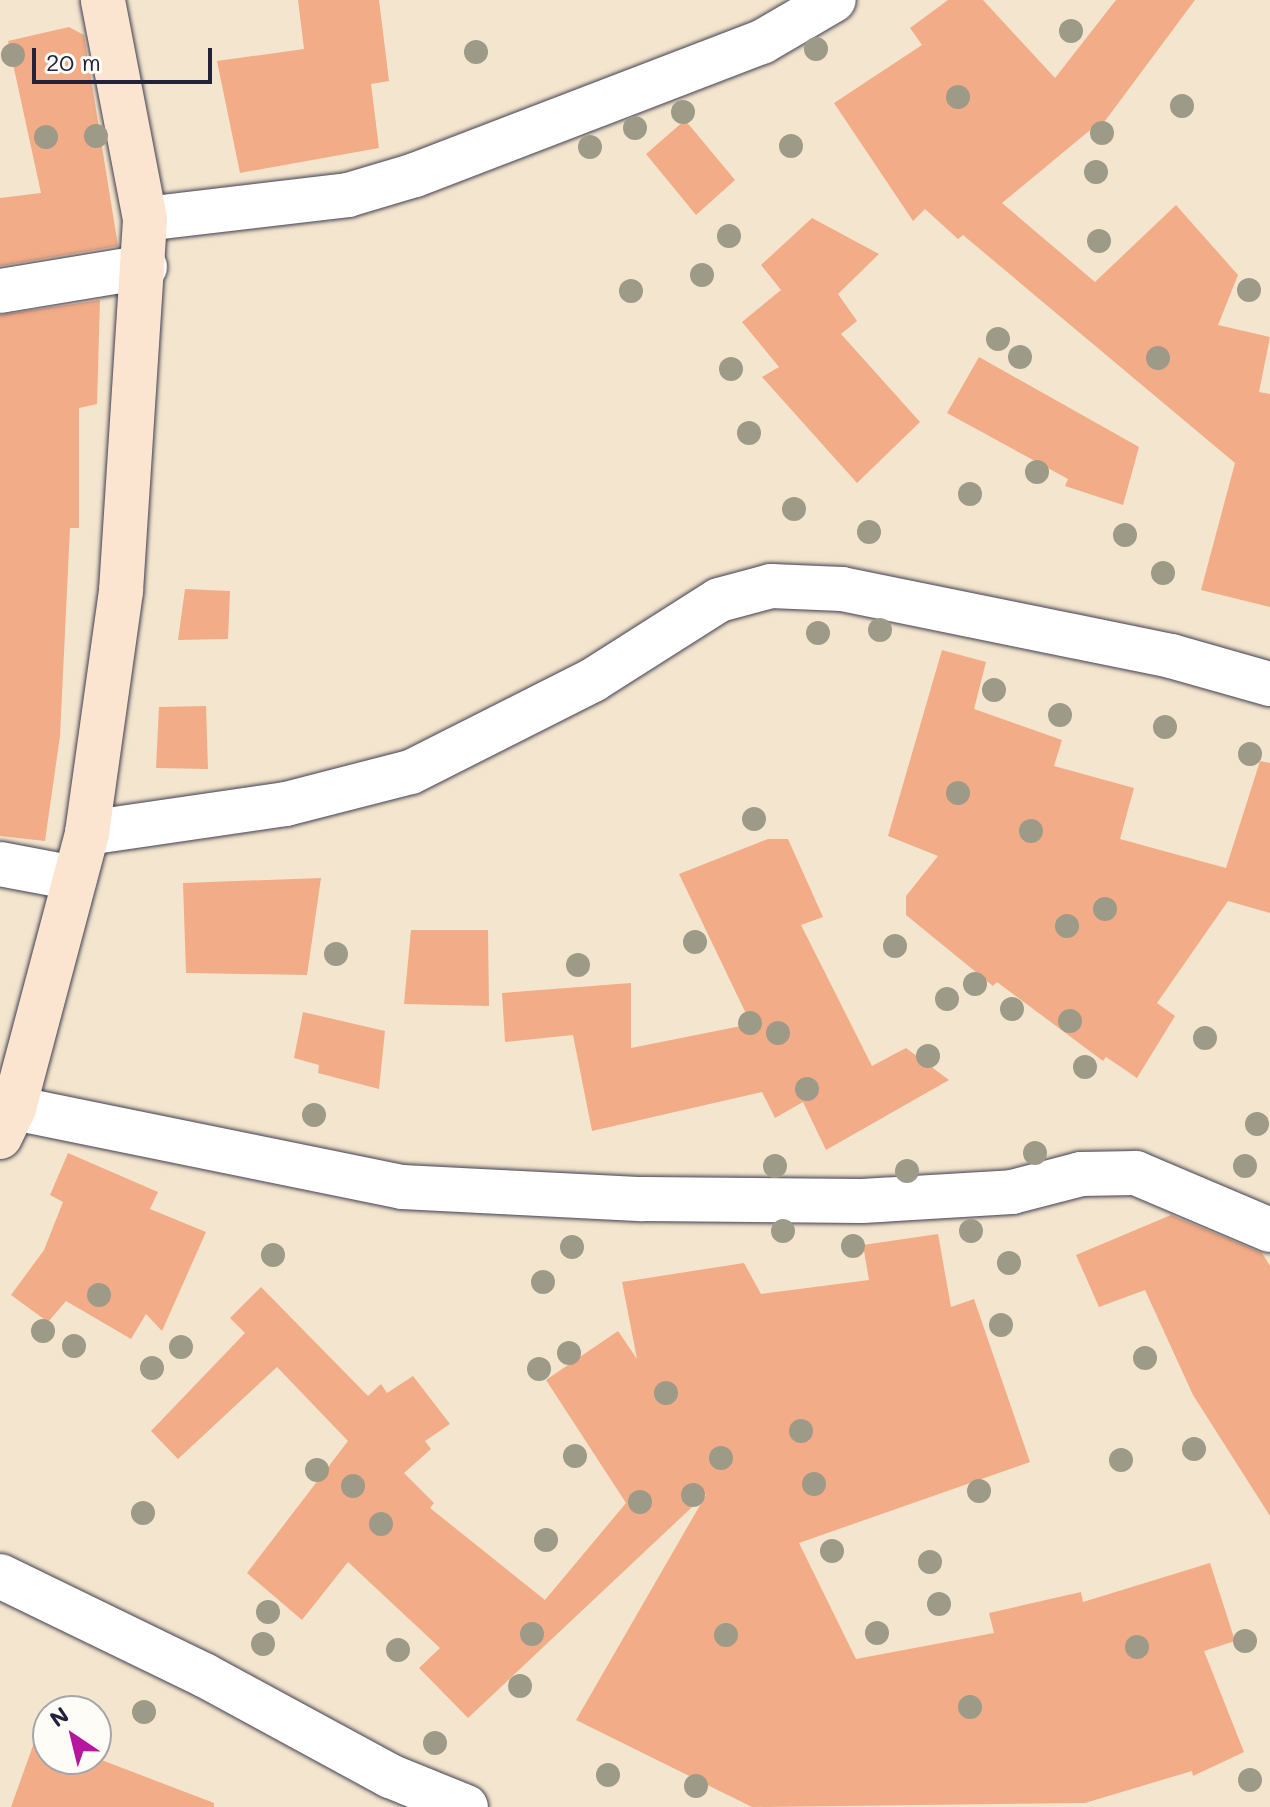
<!DOCTYPE html>
<html>
<head>
<meta charset="utf-8">
<style>
  body { margin:0 }
  #map { position:relative; width:1270px; height:1807px; overflow:hidden; background:#f4e6ce; font-family:Mali,sans-serif }
  div>[style] { position:absolute }
  [style*='--x'] { left:calc(var(--x)*1px); top:calc(var(--y)*1px); width:calc(var(--w)*1px); rotate:calc(var(--a)*1deg) }
  .building>* { inset:0; background:#f2ac87 }
  .roads { filter:drop-shadow(0 0 2px #423f51) drop-shadow(0 0 2px #423f51) }
  .street>* { height:44px; margin:-22px; padding:0 22px; transform-origin:22px; border-radius:22px; background:#fff }
  .secondary>* { height:44px; margin:-22px; padding:0 22px; transform-origin:22px; border-radius:22px; background:#fce5d0 }
  .trees>* { width:24px; height:24px; margin:-12px; border-radius:50%; background:#9d9b88 }
  span { translate:-50% -50%; white-space:nowrap; text-align:center; line-height:1.15; -webkit-text-stroke:6px #fdfcf7; paint-order:stroke }
  .north { position:absolute; left:32px; top:1695px; width:80px; height:80px; box-sizing:border-box; background:#fdfcf7; border:2px solid #a5a5ac; border-radius:50%; rotate:325deg; font-size:22px; font-weight:700; line-height:32px; text-align:center; color:#22223b }
  .north::after { content:''; display:block; margin:auto; width:28px; height:36px; background:#b5179e; clip-path:polygon(50% 0,100% 100%,50% 72%,0 100%) }
  .scale { position:absolute; left:32px; top:48px; width:180px; height:36px; box-sizing:border-box; border:4px solid #22223b; border-top:0; padding-left:10px; font-size:24px; line-height:28px; white-space:nowrap; color:#22223b; -webkit-text-stroke:6px #fdfcf7; paint-order:stroke }
</style>
</head>
<body>
<div id="map">
  <div class="building">
    <div style="clip-path:polygon(298px 0,379px 0,389px 81px,371px 84px,379px 148px,240px 173px,217px 61px,304px 49px)"></div>
    <div style="clip-path:polygon(948px 0,983px 0,1055px 78px,1116px 0,1195px 0,1099px 129px,1095px 126px,1002px 203px,1095px 282px,1176px 205px,1238px 275px,1218px 325px,1270px 337px,1259px 392px,1270px 394px,1270px 607px,1201px 590px,1235px 463px,963px 235px,958px 239px,925px 209px,913px 221px,834px 103px,922px 45px,910px 28px)"></div>
    <div style="clip-path:polygon(69px 27px,84px 35px,118px 246px,0 266px,0 198px,41px 193px,8px 41px)"></div>
    <div style="clip-path:polygon(685px 120px,735px 180px,696px 215px,646px 154px)"></div>
    <div style="clip-path:polygon(812px 218px,879px 254px,838px 294px,857px 321px,841px 334px,920px 422px,857px 483px,762px 377px,779px 367px,742px 322px,781px 290px,761px 265px)"></div>
    <div style="clip-path:polygon(100px 300px,97px 404px,79px 408px,79px 528px,70px 528px,60px 736px,45px 841px,0 836px,0 315px)"></div>
    <div style="clip-path:polygon(979px 357px,1139px 447px,1123px 505px,1065px 486px,1068px 479px,947px 413px)"></div>
    <div style="clip-path:polygon(185px 589px,230px 591px,228px 639px,178px 640px)"></div>
    <div style="clip-path:polygon(942px 650px,986px 662px,974px 709px,1062px 740px,1054px 766px,1134px 788px,1120px 839px,1226px 868px,1260px 761px,1270px 763px,1270px 913px,1228px 901px,1157px 1003px,1175px 1016px,1137px 1078px,1106px 1057px,1103px 1061px,997px 982px,993px 986px,906px 915px,906px 896px,938px 856px,888px 836px)"></div>
    <div style="clip-path:polygon(206px 706px,208px 769px,156px 768px,159px 707px)"></div>
    <div style="clip-path:polygon(768px 839px,788px 839px,823px 917px,801px 925px,872px 1066px,906px 1048px,949px 1080px,826px 1150px,803px 1102px,775px 1118px,762px 1092px,592px 1131px,573px 1035px,505px 1042px,502px 993px,631px 983px,631px 1048px,751px 1024px,679px 874px)"></div>
    <div style="clip-path:polygon(321px 878px,307px 975px,186px 973px,183px 883px)"></div>
    <div style="clip-path:polygon(411px 930px,488px 930px,489px 1006px,404px 1004px)"></div>
    <div style="clip-path:polygon(303px 1012px,385px 1031px,379px 1089px,318px 1073px,319px 1065px,294px 1058px)"></div>
    <div style="clip-path:polygon(68px 1153px,158px 1192px,150px 1209px,206px 1232px,162px 1331px,146px 1314px,131px 1339px,66px 1301px,48px 1322px,11px 1295px,44px 1250px,63px 1202px,50px 1195px)"></div>
    <div style="clip-path:polygon(1171px 1215px,1262px 1253px,1270px 1266px,1270px 1516px,1193px 1395px,1145px 1290px,1099px 1307px,1076px 1255px)"></div>
    <div style="clip-path:polygon(938px 1234px,951px 1307px,974px 1299px,1030px 1462px,799px 1543px,856px 1659px,994px 1633px,989px 1613px,1081px 1592px,1083px 1602px,1210px 1563px,1235px 1641px,1204px 1651px,1244px 1752px,1193px 1776px,1192px 1771px,1085px 1803px,752px 1807px,576px 1720px,707px 1493px,468px 1718px,419px 1668px,440px 1648px,348px 1562px,302px 1620px,247px 1573px,348px 1441px,277px 1367px,178px 1459px,151px 1431px,245px 1333px,230px 1318px,261px 1287px,368px 1396px,381px 1384px,387px 1393px,413px 1376px,450px 1424px,425px 1441px,431px 1449px,404px 1473px,434px 1503px,430px 1508px,545px 1600px,626px 1503px,546px 1380px,618px 1331px,637px 1359px,622px 1282px,744px 1263px,761px 1294px,869px 1280px,863px 1245px)"></div>
    <div style="clip-path:polygon(45px 1712px,48px 1759px,96px 1759px,96px 1730px,107px 1734px,99px 1759px,214px 1803px,214px 1807px,11px 1807px)"></div>
  </div>
  <div class="roads">
    <div class="street">
      <div style="--x:145;--y:219;--w:204;--a:-6.7"></div>
      <div style="--x:348;--y:195;--w:70;--a:-16.6"></div>
      <div style="--x:415;--y:175;--w:372;--a:-21"></div>
      <div style="--x:762;--y:42;--w:83;--a:-30.3"></div>
      <div style="--x:0;--y:291;--w:147;--a:-9.4"></div>
      <div style="--x:87;--y:833;--w:201;--a:-8.3"></div>
      <div style="--x:286;--y:804;--w:129;--a:-14.4"></div>
      <div style="--x:411;--y:772;--w:204;--a:-26.8"></div>
      <div style="--x:593;--y:680;--w:149;--a:-32.4"></div>
      <div style="--x:719;--y:600;--w:54;--a:-15.1"></div>
      <div style="--x:771;--y:586;--w:71;--a:2.4"></div>
      <div style="--x:842;--y:589;--w:336;--a:11.5"></div>
      <div style="--x:1171;--y:656;--w:103;--a:15.8"></div>
      <div style="--x:0;--y:864;--w:76;--a:10.6"></div>
      <div style="--x:14;--y:1108;--w:396;--a:11.5"></div>
      <div style="--x:402;--y:1187;--w:241;--a:2.9"></div>
      <div style="--x:643;--y:1199;--w:219;--a:0.5"></div>
      <div style="--x:862;--y:1201;--w:150;--a:-3.4"></div>
      <div style="--x:1012;--y:1192;--w:71;--a:-14.6"></div>
      <div style="--x:1081;--y:1174;--w:55;--a:-1"></div>
      <div style="--x:1136;--y:1173;--w:146;--a:23"></div>
      <div style="--x:0;--y:1576;--w:227;--a:25.9"></div>
      <div style="--x:204;--y:1675;--w:212;--a:28.5"></div>
      <div style="--x:390;--y:1776;--w:82;--a:22.2"></div>
    </div>
    <div class="secondary">
      <div style="--x:0;--y:1137;--w:32;--a:-64"></div>
      <div style="--x:14;--y:1108;--w:285;--a:-75.1"></div>
      <div style="--x:87;--y:833;--w:244;--a:-82"></div>
      <div style="--x:121;--y:591;--w:373;--a:-86.3"></div>
      <div style="--x:145;--y:219;--w:223;--a:-100.9"></div>
    </div>
  </div>
  <div class="trees">
    <div style="left:1071px;top:31px"></div>
    <div style="left:816px;top:49px"></div>
    <div style="left:476px;top:52px"></div>
    <div style="left:13px;top:55px"></div>
    <div style="left:958px;top:97px"></div>
    <div style="left:1182px;top:106px"></div>
    <div style="left:683px;top:112px"></div>
    <div style="left:635px;top:128px"></div>
    <div style="left:1102px;top:133px"></div>
    <div style="left:96px;top:136px"></div>
    <div style="left:46px;top:137px"></div>
    <div style="left:791px;top:146px"></div>
    <div style="left:590px;top:147px"></div>
    <div style="left:1096px;top:172px"></div>
    <div style="left:729px;top:236px"></div>
    <div style="left:1099px;top:241px"></div>
    <div style="left:702px;top:275px"></div>
    <div style="left:1249px;top:290px"></div>
    <div style="left:631px;top:291px"></div>
    <div style="left:998px;top:339px"></div>
    <div style="left:1020px;top:357px"></div>
    <div style="left:1158px;top:358px"></div>
    <div style="left:731px;top:369px"></div>
    <div style="left:749px;top:433px"></div>
    <div style="left:1037px;top:472px"></div>
    <div style="left:970px;top:494px"></div>
    <div style="left:794px;top:509px"></div>
    <div style="left:869px;top:532px"></div>
    <div style="left:1125px;top:535px"></div>
    <div style="left:1163px;top:573px"></div>
    <div style="left:880px;top:630px"></div>
    <div style="left:818px;top:633px"></div>
    <div style="left:994px;top:690px"></div>
    <div style="left:1060px;top:715px"></div>
    <div style="left:1165px;top:727px"></div>
    <div style="left:1250px;top:754px"></div>
    <div style="left:958px;top:793px"></div>
    <div style="left:754px;top:819px"></div>
    <div style="left:1031px;top:831px"></div>
    <div style="left:1105px;top:909px"></div>
    <div style="left:1067px;top:926px"></div>
    <div style="left:695px;top:942px"></div>
    <div style="left:895px;top:946px"></div>
    <div style="left:336px;top:954px"></div>
    <div style="left:578px;top:965px"></div>
    <div style="left:975px;top:984px"></div>
    <div style="left:947px;top:999px"></div>
    <div style="left:1012px;top:1009px"></div>
    <div style="left:1070px;top:1021px"></div>
    <div style="left:750px;top:1023px"></div>
    <div style="left:778px;top:1033px"></div>
    <div style="left:1205px;top:1038px"></div>
    <div style="left:928px;top:1056px"></div>
    <div style="left:1085px;top:1067px"></div>
    <div style="left:807px;top:1089px"></div>
    <div style="left:314px;top:1115px"></div>
    <div style="left:1257px;top:1124px"></div>
    <div style="left:1035px;top:1153px"></div>
    <div style="left:775px;top:1166px"></div>
    <div style="left:1245px;top:1166px"></div>
    <div style="left:907px;top:1171px"></div>
    <div style="left:783px;top:1231px"></div>
    <div style="left:971px;top:1231px"></div>
    <div style="left:853px;top:1246px"></div>
    <div style="left:572px;top:1247px"></div>
    <div style="left:273px;top:1255px"></div>
    <div style="left:1009px;top:1263px"></div>
    <div style="left:543px;top:1282px"></div>
    <div style="left:99px;top:1295px"></div>
    <div style="left:1001px;top:1325px"></div>
    <div style="left:43px;top:1331px"></div>
    <div style="left:74px;top:1346px"></div>
    <div style="left:181px;top:1347px"></div>
    <div style="left:569px;top:1353px"></div>
    <div style="left:1145px;top:1358px"></div>
    <div style="left:152px;top:1368px"></div>
    <div style="left:539px;top:1369px"></div>
    <div style="left:666px;top:1393px"></div>
    <div style="left:801px;top:1431px"></div>
    <div style="left:1194px;top:1449px"></div>
    <div style="left:575px;top:1456px"></div>
    <div style="left:721px;top:1458px"></div>
    <div style="left:1121px;top:1460px"></div>
    <div style="left:317px;top:1470px"></div>
    <div style="left:814px;top:1484px"></div>
    <div style="left:353px;top:1486px"></div>
    <div style="left:979px;top:1491px"></div>
    <div style="left:693px;top:1495px"></div>
    <div style="left:640px;top:1502px"></div>
    <div style="left:143px;top:1513px"></div>
    <div style="left:381px;top:1524px"></div>
    <div style="left:546px;top:1540px"></div>
    <div style="left:832px;top:1551px"></div>
    <div style="left:930px;top:1562px"></div>
    <div style="left:939px;top:1604px"></div>
    <div style="left:268px;top:1612px"></div>
    <div style="left:877px;top:1633px"></div>
    <div style="left:532px;top:1634px"></div>
    <div style="left:726px;top:1635px"></div>
    <div style="left:1245px;top:1641px"></div>
    <div style="left:263px;top:1644px"></div>
    <div style="left:1137px;top:1647px"></div>
    <div style="left:398px;top:1650px"></div>
    <div style="left:520px;top:1686px"></div>
    <div style="left:970px;top:1707px"></div>
    <div style="left:144px;top:1712px"></div>
    <div style="left:435px;top:1743px"></div>
    <div style="left:608px;top:1775px"></div>
    <div style="left:1250px;top:1780px"></div>
    <div style="left:696px;top:1786px"></div>
  </div>
  <div class="north">N</div>
  <div class="scale">20 m</div>
</div>
</body>
</html>
